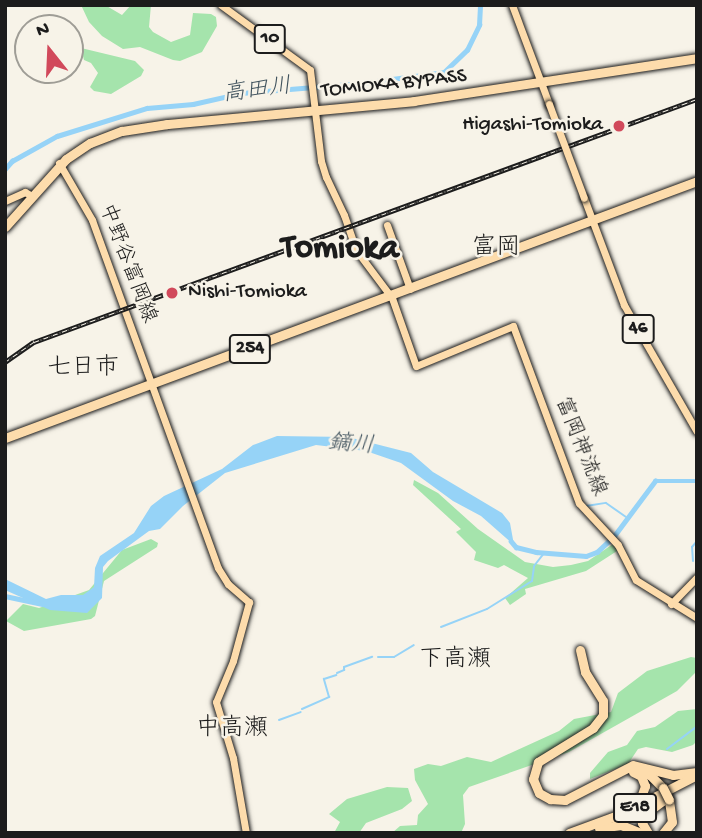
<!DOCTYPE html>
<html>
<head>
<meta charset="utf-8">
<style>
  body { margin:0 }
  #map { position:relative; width:702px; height:838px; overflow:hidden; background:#f7f3e8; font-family:"Gochi Hand","Klee One",sans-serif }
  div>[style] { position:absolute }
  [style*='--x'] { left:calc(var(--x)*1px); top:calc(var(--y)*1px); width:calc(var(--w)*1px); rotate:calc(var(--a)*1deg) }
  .green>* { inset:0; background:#a5e4ac }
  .water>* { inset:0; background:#96d3f7 }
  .stream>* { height:2px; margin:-1px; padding:0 1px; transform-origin:1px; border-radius:1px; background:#96d3f7 }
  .river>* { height:4.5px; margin:-2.25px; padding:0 2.25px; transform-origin:2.25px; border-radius:2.25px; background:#96d3f7 }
  .roads { filter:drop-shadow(0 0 2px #1c1c1c) drop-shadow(0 0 2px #1c1c1c) }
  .major>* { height:7px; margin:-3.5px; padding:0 3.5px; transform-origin:3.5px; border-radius:3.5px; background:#fddcac }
  .highway>* { height:9px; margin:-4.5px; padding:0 4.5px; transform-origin:4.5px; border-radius:4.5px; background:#fddcac }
  .rail>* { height:4.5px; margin-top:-2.25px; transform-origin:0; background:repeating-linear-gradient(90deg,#f7f3e8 0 5px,#1c1c1c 0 10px); box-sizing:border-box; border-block:2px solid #1c1c1c }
  .bridges { filter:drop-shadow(0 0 2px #1c1c1c) drop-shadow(0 0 2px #1c1c1c) }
  .major-bridge>* { height:7px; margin:-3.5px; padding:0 3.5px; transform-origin:3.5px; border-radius:3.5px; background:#fddcac }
  .highway-bridge>* { height:9px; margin:-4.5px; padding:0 4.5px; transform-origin:4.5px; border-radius:4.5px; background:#fddcac }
  .dots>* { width:19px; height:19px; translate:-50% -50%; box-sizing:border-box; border:4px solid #f7f3e8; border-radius:50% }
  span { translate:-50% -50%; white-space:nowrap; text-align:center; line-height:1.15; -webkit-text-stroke:5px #f7f3e8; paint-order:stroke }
  .shield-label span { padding:2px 5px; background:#f7f3e8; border:2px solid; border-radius:5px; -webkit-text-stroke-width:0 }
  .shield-label { font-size:19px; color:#1c1c1c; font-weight:700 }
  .street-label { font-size:21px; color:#1c1c1c }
  .poi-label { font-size:21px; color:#1c1c1c }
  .right { translate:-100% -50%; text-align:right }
  .left { translate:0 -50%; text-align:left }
  .water-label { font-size:23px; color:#41535e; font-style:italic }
  .quarter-label { font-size:24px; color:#1c1c1c }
  .town-label { font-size:35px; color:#1c1c1c; font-weight:700 }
  .frame { position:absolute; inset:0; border:7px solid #1c1c1c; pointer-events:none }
  .north { position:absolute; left:14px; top:14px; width:70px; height:70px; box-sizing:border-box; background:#f7f3e8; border:2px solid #9f9d96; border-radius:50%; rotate:342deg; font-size:19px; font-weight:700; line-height:28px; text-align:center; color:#1c1c1c }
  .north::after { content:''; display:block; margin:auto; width:24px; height:32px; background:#d1495b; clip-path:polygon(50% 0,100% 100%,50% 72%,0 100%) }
</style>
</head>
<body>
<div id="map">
  <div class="green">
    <div style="clip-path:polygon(81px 5px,105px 5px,122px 15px,131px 5px,151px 5px,149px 27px,153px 32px,171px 42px,190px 35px,193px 13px,211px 14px,216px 17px,217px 26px,202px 52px,180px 61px,173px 60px,140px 47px,123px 49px,102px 36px,89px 22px)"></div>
    <div style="clip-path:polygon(81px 48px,135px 61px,144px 70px,141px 76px,111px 94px,94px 91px,90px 87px,98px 73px,91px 63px,84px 60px)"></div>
    <div style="clip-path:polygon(414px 480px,438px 493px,478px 529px,525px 562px,553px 567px,571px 565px,588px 561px,613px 544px,617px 551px,586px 571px,525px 589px,526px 594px,510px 605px,505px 598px,528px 578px,504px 565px,498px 568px,474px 560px,476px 552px,456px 532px,461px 529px,413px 485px)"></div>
    <div style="clip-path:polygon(151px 539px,158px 543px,157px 547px,104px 581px,95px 616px,91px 619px,24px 631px,6px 621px,23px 604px,39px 608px,89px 590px,122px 550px)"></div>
    <div style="clip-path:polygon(691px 657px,697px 658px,697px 671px,677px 691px,569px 752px,469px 787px,463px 795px,465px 824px,461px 833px,392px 833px,400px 826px,417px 825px,418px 815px,428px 804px,415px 780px,414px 769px,428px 764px,441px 766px,467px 757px,491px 762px,559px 731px,574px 719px,611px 712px,618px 693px,647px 671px)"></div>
    <div style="clip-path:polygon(697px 709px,697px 741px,693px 745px,672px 752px,646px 747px,638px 749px,628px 764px,590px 779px,590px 773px,608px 752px,627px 745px,637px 731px,655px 727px,678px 711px)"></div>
    <div style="clip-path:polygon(387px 787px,408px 788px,412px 801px,402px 809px,366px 823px,359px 833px,334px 833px,340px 822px,329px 814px,347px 799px)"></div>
  </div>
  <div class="water">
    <div style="clip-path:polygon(277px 436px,348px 437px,411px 453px,433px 472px,502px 513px,510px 523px,514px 545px,481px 516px,453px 501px,401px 463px,366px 451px,316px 445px,225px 473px,183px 506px,160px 529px,149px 531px,108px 561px,103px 567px,102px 598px,87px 613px,50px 610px,5px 590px,5px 579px,46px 599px,61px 595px,83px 595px,94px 587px,95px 568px,100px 556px,134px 533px,151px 506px,164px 496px,222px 469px,253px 445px)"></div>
  </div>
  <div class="stream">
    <div style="--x:586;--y:506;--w:20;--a:-9"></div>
    <div style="--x:606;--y:503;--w:24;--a:35"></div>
    <div style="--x:697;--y:506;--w:18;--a:90"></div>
    <div style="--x:693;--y:561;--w:14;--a:-94"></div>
    <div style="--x:692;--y:547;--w:8;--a:-50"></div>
    <div style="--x:441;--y:627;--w:49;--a:-21.4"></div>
    <div style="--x:487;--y:609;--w:53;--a:-31.9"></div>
    <div style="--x:532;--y:581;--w:15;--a:-82"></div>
    <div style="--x:534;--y:566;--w:16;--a:-52"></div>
    <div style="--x:378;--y:657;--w:16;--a:0"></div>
    <div style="--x:394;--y:657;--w:23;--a:-31"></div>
    <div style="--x:337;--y:673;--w:8;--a:-23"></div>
    <div style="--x:344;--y:670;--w:3;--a:-90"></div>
    <div style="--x:344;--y:667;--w:30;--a:-20"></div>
    <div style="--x:302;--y:709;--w:30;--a:-24"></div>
    <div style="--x:329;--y:697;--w:19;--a:-106"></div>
    <div style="--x:324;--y:679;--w:13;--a:-18"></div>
    <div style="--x:279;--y:720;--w:23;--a:-20"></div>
    <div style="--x:667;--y:749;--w:38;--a:-37"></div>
  </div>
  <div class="river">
    <div style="--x:5;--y:169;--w:11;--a:-49"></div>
    <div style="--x:12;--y:161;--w:51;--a:-29.1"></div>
    <div style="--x:57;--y:136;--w:94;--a:-17.3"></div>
    <div style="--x:147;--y:108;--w:46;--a:-5"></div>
    <div style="--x:193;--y:104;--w:50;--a:-12.7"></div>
    <div style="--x:242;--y:93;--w:120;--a:-4.8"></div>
    <div style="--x:362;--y:83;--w:83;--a:-7.6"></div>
    <div style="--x:444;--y:72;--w:32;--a:-44"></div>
    <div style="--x:467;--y:50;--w:28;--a:-64"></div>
    <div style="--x:479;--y:25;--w:20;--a:-87"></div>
    <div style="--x:511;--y:541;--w:8;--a:50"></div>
    <div style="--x:516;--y:547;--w:21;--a:14"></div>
    <div style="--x:536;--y:552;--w:50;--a:4.6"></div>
    <div style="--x:586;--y:556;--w:12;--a:-20"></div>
    <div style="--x:597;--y:552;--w:23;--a:-43"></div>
    <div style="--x:614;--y:536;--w:69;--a:-53.3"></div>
    <div style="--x:655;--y:481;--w:42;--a:0"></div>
    <div style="--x:5;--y:596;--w:38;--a:12"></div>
  </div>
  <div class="roads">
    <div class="major">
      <div style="--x:221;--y:5;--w:110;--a:36.1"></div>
      <div style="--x:310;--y:70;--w:92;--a:83.1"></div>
      <div style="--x:321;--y:161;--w:17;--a:73"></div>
      <div style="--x:326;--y:177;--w:42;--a:64.7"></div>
      <div style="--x:344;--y:215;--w:37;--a:71"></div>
      <div style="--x:356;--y:250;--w:60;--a:53.1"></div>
      <div style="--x:392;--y:298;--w:72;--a:70.6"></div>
      <div style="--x:416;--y:366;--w:105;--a:-22.4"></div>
      <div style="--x:513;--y:326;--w:189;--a:69.6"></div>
      <div style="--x:579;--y:503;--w:57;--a:47.1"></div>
      <div style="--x:618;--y:545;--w:39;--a:63"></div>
      <div style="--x:636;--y:580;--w:72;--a:31.9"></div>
      <div style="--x:512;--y:5;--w:106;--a:69.5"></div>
      <div style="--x:59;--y:163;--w:66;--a:59.9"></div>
      <div style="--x:92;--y:220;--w:370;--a:70.1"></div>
      <div style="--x:218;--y:568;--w:19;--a:58"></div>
      <div style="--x:228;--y:584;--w:28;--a:41"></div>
      <div style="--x:249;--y:602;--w:61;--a:105.2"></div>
      <div style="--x:233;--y:661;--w:44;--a:112.5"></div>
      <div style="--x:216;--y:702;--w:59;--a:73.1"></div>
      <div style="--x:233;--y:758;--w:76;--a:80.2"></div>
      <div style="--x:584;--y:198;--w:114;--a:69.5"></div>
      <div style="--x:624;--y:305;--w:146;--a:60.1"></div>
      <div style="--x:5;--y:201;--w:22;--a:-24"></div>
      <div style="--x:25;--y:192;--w:8;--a:30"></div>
      <div style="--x:387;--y:225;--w:68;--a:70.2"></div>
      <div style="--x:671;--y:604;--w:37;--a:-46"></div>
    </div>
    <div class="highway">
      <div style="--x:5;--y:227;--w:91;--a:-48.1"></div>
      <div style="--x:66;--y:159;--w:29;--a:-34"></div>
      <div style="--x:90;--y:143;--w:34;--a:-21"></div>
      <div style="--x:122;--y:131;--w:46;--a:-8.8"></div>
      <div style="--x:167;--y:124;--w:248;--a:-5.3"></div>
      <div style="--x:414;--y:101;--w:286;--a:-8.6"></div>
      <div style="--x:5;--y:438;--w:738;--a:-20.37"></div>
      <div style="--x:580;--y:650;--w:23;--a:77"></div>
      <div style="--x:585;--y:672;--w:34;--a:58"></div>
      <div style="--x:603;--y:701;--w:14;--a:90"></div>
      <div style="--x:603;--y:715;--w:16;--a:128"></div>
      <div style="--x:593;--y:728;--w:65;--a:148.3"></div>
      <div style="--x:538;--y:762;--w:18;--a:106"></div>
      <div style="--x:533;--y:779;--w:15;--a:67"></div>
      <div style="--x:539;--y:793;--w:13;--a:29"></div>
      <div style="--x:550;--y:799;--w:15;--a:4"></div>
      <div style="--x:565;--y:800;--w:76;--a:-27.2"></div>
      <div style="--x:633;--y:765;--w:41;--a:14"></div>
      <div style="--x:673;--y:775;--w:24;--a:-7"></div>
      <div style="--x:638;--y:770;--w:13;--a:23"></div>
      <div style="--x:650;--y:775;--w:18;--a:45"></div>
      <div style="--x:630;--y:805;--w:14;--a:-36"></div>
      <div style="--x:641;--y:797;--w:12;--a:-70"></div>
      <div style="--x:645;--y:786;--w:11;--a:-112"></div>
      <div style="--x:641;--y:776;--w:9;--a:-153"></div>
      <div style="--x:599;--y:828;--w:22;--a:-8"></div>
      <div style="--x:621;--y:825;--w:22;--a:22"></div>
      <div style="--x:569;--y:833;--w:55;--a:-20.1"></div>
      <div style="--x:621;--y:814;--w:83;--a:-27.2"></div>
      <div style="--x:648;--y:833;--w:12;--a:-121"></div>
      <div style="--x:642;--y:823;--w:9;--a:-72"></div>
      <div style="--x:645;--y:814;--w:26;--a:-37"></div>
      <div style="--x:663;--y:833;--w:14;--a:-51"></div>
      <div style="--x:672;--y:822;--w:22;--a:-98"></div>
    </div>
  </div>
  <div class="rail">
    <div style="--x:5;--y:362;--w:35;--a:-35"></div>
    <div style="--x:34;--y:342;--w:706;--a:-20.13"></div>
  </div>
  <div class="bridges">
    <div class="major-bridge">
      <div style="--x:549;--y:104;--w:100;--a:69.6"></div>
    </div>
    <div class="highway-bridge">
      <div style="--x:663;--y:788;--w:13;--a:63"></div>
    </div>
  </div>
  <div class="dots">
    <div style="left:619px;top:126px;background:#d1495b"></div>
    <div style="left:172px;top:293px;background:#d1495b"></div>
  </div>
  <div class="shield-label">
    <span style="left:270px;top:39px">10</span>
    <span style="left:638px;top:329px">46</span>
    <span style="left:250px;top:349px">254</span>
    <span style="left:635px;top:808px">E18</span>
  </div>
  <div class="street-label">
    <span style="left:394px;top:85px;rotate:-6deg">TOMIOKA BYPASS</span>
    <span style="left:126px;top:264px;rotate:69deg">中野谷富岡線</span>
    <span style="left:579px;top:447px;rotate:68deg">富岡神流線</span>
  </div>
  <div class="poi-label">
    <span class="right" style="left:603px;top:126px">Higashi-Tomioka</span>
    <span class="left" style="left:188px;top:293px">Nishi-Tomioka</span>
  </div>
  <div class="water-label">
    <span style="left:257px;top:92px;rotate:-7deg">高田川</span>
    <span style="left:351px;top:446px;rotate:5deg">鏑川</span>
  </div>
  <div class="quarter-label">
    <span style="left:496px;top:249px">富岡</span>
    <span style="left:83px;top:369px">七日市</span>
    <span style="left:455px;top:661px">下高瀬</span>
    <span style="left:232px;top:730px">中高瀬</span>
  </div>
  <div class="town-label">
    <span style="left:340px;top:250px">Tomioka</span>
  </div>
  <div class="frame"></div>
  <div class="north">N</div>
</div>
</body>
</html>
